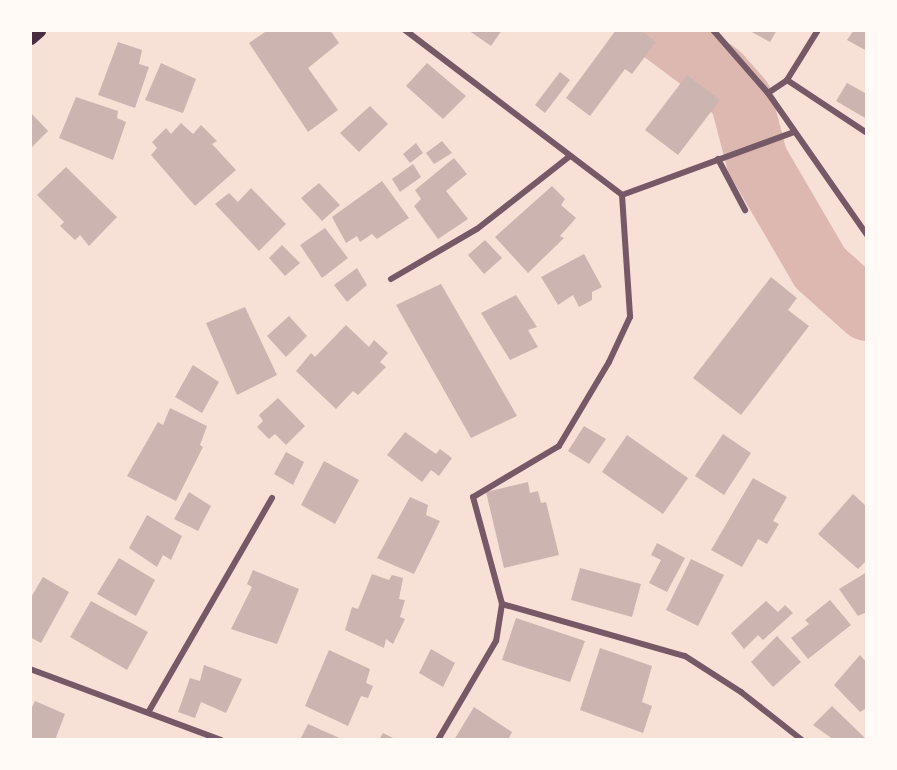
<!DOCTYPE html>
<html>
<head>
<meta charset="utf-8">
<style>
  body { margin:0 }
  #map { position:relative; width:897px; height:770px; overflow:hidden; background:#f7e1d7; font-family:Commissioner,sans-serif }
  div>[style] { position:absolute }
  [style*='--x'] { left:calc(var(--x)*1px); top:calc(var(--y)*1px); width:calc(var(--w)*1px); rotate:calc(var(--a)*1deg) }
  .river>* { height:62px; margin:-31px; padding:0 31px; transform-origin:31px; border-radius:31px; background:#dcb8b0 }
  .building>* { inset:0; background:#ccb4b1 }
  .minor>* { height:6px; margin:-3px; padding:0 3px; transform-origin:3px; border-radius:3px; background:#755966 }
  .primary>* { height:15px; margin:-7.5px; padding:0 7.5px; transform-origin:7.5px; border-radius:7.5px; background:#4a2c40 }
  span { translate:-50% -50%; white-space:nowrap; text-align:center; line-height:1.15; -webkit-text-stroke:4.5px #fffaf5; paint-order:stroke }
  .frame { position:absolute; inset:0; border:32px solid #fffaf5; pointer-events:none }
</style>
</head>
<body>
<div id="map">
  <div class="river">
    <div style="--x:660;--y:30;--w:75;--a:36.9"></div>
    <div style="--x:720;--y:75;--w:32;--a:49"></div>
    <div style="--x:741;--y:99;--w:63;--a:75.3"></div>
    <div style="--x:757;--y:160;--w:125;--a:59.7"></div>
    <div style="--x:820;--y:268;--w:63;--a:41.8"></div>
  </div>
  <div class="building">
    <div style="clip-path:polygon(268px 30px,330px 30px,339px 43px,308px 68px,338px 110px,308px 132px,249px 43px)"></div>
    <div style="clip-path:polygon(468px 30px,502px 30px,491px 46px)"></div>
    <div style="clip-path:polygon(616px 30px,640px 30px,656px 42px,632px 74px,625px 69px,590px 116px,566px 98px)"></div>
    <div style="clip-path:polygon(748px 30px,777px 30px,770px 42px)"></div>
    <div style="clip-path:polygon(854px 30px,867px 30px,867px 51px,847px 40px)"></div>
    <div style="clip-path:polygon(118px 42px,142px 50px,139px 64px,149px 67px,135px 108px,98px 95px)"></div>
    <div style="clip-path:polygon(161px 63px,196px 79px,183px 113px,145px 100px)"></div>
    <div style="clip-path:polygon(427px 63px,466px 96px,443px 119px,406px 86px)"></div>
    <div style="clip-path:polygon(560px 72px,570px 80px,545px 113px,535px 105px)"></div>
    <div style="clip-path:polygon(687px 75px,720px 100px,678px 155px,645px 130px)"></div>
    <div style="clip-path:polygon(847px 83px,867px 94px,867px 119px,836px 101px)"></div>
    <div style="clip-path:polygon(76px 97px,118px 111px,117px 118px,126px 122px,113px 160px,59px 138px)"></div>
    <div style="clip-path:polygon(370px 106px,388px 124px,359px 152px,340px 133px)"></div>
    <div style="clip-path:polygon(30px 112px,48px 131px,30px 149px)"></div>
    <div style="clip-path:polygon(181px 123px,193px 134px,201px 125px,217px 141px,212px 144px,236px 170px,195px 206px,151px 155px,157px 148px,152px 142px,166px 128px,171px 134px)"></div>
    <div style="clip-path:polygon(442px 141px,452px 153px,434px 164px,426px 153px)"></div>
    <div style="clip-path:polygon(416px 143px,423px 153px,410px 163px,403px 154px)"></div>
    <div style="clip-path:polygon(454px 158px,467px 174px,446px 191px,468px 219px,438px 239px,414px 206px,421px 199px,415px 190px)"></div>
    <div style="clip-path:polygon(413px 164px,421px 177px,400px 192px,392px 179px)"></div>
    <div style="clip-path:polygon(66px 167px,117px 217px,89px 246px,80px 235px,75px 240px,60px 226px,64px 222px,37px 195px)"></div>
    <div style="clip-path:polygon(382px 181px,409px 218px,377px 239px,372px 234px,360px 242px,357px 236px,346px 243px,332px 217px)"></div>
    <div style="clip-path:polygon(319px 183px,340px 205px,322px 221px,301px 198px)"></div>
    <div style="clip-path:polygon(552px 186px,565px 199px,561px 205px,576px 218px,560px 236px,564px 238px,528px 273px,495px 237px)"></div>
    <div style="clip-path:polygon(251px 188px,286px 224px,259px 251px,215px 204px,229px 193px,238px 202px)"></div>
    <div style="clip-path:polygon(325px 228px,348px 258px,322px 278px,300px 245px)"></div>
    <div style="clip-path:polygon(485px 240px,502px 258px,484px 274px,468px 255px)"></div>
    <div style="clip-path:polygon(282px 245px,300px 263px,285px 276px,269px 258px)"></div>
    <div style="clip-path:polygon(584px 254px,602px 287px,592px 292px,592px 300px,579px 307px,573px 295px,558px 305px,541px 277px)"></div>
    <div style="clip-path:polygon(357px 268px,367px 285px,347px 302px,334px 285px)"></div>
    <div style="clip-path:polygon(771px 277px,797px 298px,788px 310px,809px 326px,741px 415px,693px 378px)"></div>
    <div style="clip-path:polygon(441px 284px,517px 416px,471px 438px,396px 305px)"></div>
    <div style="clip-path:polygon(516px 295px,537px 327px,528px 330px,538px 347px,510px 360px,481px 313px)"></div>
    <div style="clip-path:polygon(245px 307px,277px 375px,237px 395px,206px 323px)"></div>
    <div style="clip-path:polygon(289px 316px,307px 336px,286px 357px,267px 336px)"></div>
    <div style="clip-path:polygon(346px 325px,369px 347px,374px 340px,388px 353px,380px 362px,386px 367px,358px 395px,353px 391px,336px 409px,296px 371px,311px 353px,315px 357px)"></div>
    <div style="clip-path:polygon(193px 365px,219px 382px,202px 413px,175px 397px)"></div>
    <div style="clip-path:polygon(278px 398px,305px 426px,286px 445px,275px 434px,269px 439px,257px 427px,263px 421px,259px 415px)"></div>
    <div style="clip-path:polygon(170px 408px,207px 426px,200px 445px,203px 447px,176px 501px,127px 476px,158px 422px,163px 425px)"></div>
    <div style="clip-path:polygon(584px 426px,606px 439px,589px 464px,568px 451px)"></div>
    <div style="clip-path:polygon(405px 432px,436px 454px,440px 449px,452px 458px,439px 476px,431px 470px,422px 482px,387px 455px)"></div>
    <div style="clip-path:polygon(723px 434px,751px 453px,724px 495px,695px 476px)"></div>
    <div style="clip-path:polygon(627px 435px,688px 478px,663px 514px,602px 472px)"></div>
    <div style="clip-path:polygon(286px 452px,304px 462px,293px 485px,274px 474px)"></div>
    <div style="clip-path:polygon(324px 461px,359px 480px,335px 524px,301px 505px)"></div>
    <div style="clip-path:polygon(753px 478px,787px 497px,773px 521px,779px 524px,767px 544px,758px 539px,742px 567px,711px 550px)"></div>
    <div style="clip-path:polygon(528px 482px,530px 493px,538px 491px,541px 503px,546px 502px,559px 555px,504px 568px,486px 492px)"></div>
    <div style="clip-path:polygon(189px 492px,211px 506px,198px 531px,174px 519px)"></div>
    <div style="clip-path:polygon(853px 494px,867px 507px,867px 560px,858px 569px,818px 534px)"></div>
    <div style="clip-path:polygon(410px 497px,428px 505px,426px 515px,440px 521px,414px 574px,377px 558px)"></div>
    <div style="clip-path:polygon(147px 515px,182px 536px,171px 560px,163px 555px,157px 567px,129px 548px)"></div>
    <div style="clip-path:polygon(657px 543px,685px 558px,667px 592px,649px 583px,661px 560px,651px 555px)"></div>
    <div style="clip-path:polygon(119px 558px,155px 580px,136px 616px,97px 594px)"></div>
    <div style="clip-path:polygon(691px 559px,724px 575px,698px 626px,666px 610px)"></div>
    <div style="clip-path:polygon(580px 568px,641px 584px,632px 617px,571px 600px)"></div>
    <div style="clip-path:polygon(253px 570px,299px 589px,277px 644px,231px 629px,252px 587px,247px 584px)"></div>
    <div style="clip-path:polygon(867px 572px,867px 612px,858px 616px,839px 589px)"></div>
    <div style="clip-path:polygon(372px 574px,389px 580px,392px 575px,403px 578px,399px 599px,405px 600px,400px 617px,405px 619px,393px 644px,386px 639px,384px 648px,345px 630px,352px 607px,358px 609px)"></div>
    <div style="clip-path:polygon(43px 577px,69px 592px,41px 643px,30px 637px,30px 599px)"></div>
    <div style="clip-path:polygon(830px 600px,851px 625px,808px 659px,791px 638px,809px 624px,805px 620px)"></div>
    <div style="clip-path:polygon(91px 601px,148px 632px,127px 670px,70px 637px)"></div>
    <div style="clip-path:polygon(766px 601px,778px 612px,785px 605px,793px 613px,763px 640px,758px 635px,744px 649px,731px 633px)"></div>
    <div style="clip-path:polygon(516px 618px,585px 641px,570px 682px,502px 660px)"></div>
    <div style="clip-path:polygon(777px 636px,801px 662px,773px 687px,751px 662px)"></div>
    <div style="clip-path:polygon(600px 648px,652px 666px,642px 702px,652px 706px,643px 733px,580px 710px)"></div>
    <div style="clip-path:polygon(431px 649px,455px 663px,443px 687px,419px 673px)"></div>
    <div style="clip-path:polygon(329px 650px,370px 669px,366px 683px,373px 686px,368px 698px,361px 696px,348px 726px,305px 706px)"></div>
    <div style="clip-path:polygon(860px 655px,867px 663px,867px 708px,860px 712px,834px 685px)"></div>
    <div style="clip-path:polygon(204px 665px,242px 679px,226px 713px,201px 702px,195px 718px,178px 712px,190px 678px,200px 681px)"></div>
    <div style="clip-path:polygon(35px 701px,65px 714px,55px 740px,30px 740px,30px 711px)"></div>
    <div style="clip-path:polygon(832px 706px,866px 739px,865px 740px,834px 740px,813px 725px)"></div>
    <div style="clip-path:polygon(474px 707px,512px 732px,508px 740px,454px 740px)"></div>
    <div style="clip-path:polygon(308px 724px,344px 740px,300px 740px)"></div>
    <div style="clip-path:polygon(383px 733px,397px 740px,379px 740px)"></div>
  </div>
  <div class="minor">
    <div style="--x:405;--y:30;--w:273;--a:37.2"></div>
    <div style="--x:622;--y:195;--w:122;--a:86.2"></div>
    <div style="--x:630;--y:317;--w:50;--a:115"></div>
    <div style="--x:609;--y:362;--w:98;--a:120.8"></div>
    <div style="--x:559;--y:446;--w:100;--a:149.3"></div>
    <div style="--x:473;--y:497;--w:111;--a:74.8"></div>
    <div style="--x:502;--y:604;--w:37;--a:99"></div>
    <div style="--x:496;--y:641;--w:115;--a:120.4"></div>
    <div style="--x:713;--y:30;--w:84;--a:48.9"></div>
    <div style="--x:768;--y:93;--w:173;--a:55.1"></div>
    <div style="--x:787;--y:80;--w:59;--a:-58.2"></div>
    <div style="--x:768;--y:93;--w:23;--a:-34"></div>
    <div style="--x:787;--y:80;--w:96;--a:33.5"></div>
    <div style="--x:718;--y:159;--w:58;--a:62.1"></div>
    <div style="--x:622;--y:195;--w:183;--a:-20.1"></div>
    <div style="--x:391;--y:279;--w:99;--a:-30.2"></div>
    <div style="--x:477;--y:229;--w:118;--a:-38.1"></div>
    <div style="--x:502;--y:604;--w:190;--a:15.9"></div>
    <div style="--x:685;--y:656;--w:67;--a:32.7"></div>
    <div style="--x:741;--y:692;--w:78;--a:38.2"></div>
    <div style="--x:30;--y:669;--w:204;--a:20.4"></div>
    <div style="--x:149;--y:711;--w:246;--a:-60"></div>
  </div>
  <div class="primary">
    <div style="--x:30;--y:37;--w:11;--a:-41"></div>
  </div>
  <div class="frame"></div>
</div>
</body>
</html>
